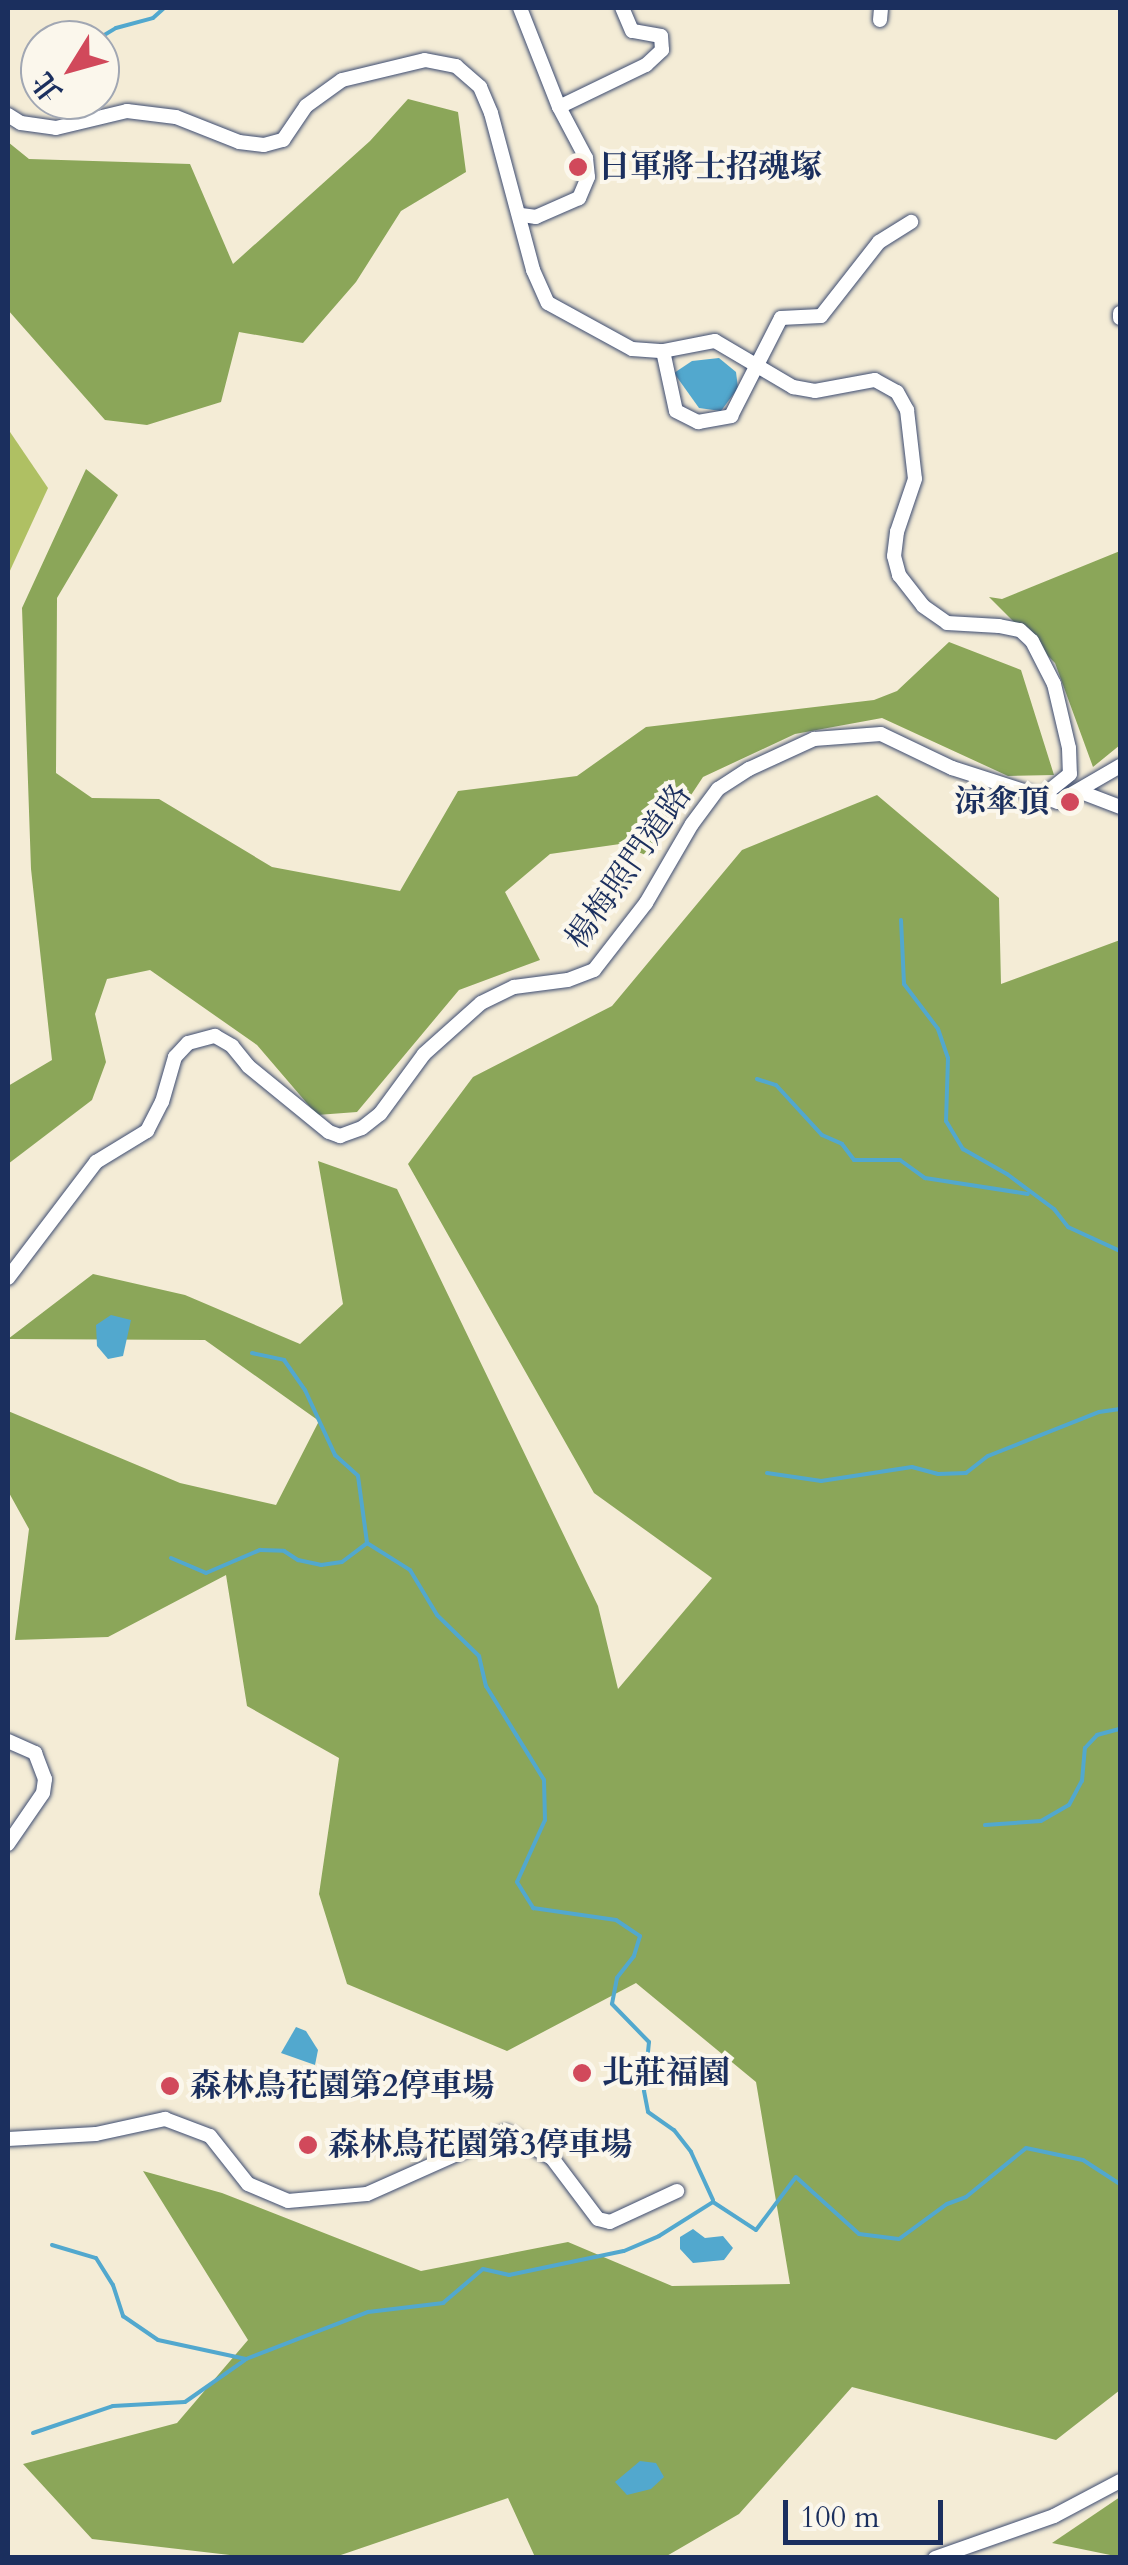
<!DOCTYPE html>
<html>
<head>
<meta charset="utf-8">
<style>
  body { margin:0 }
  #map { position:relative; width:1128px; height:2565px; overflow:hidden; background:#f4ecd6; font-family:Cardo,"Noto Serif TC",serif }
  div>[style] { position:absolute }
  [style*='--x'] { left:calc(var(--x)*1px); top:calc(var(--y)*1px); width:calc(var(--w)*1px); rotate:calc(var(--a)*1deg) }
  .green>* { inset:0; background:#afc063 }
  .forest>* { inset:0; background:#8ba659 }
  .water>* { inset:0; background:#52a8ce }
  .stream>* { height:4px; margin:-2px; padding:0 2px; transform-origin:2px; border-radius:2px; background:#52a8ce }
  .roads { filter:drop-shadow(0 0 2px #3c4b70) drop-shadow(0 0 2px #3c4b70) }
  .minor>* { height:14px; margin:-7px; padding:0 7px; transform-origin:7px; border-radius:7px; background:#fff }
  .dots>* { width:28px; height:28px; translate:-50% -50%; box-sizing:border-box; border:5px solid #fbf7ec; border-radius:50% }
  span { translate:-50% -50%; white-space:nowrap; text-align:center; line-height:1.15; -webkit-text-stroke:8px #fbf7ec; paint-order:stroke }
  .poi-label { font-size:32px; color:#1b2f5e; font-weight:700 }
  .left { translate:0 -50%; text-align:left }
  .right { translate:-100% -50%; text-align:right }
  .street-label { font-size:32px; color:#1b2f5e }
  .frame { position:absolute; inset:0; border:10px solid #1b2f5e; pointer-events:none }
  .north { position:absolute; left:20px; top:20px; width:100px; height:100px; box-sizing:border-box; background:#fbf7ec; border:2px solid #a1a7b3; border-radius:50%; rotate:233deg; font-size:28px; font-weight:700; line-height:40px; text-align:center; color:#1b2f5e }
  .north::after { content:''; display:block; margin:auto; width:35px; height:45px; background:#d1495b; clip-path:polygon(50% 0,100% 100%,50% 72%,0 100%) }
  .scale { position:absolute; left:783px; top:2500px; width:160px; height:45px; box-sizing:border-box; border:5px solid #1b2f5e; border-top:0; padding-left:12px; font-size:30px; line-height:35px; white-space:nowrap; color:#1b2f5e; -webkit-text-stroke:8px #fbf7ec; paint-order:stroke }
</style>
</head>
<body>
<div id="map">
  <div class="green">
    <div style="clip-path:polygon(8px 429px,48px 488px,8px 575px)"></div>
  </div>
  <div class="forest">
    <div style="clip-path:polygon(408px 99px,458px 112px,466px 172px,401px 211px,356px 282px,303px 343px,239px 332px,221px 402px,147px 425px,105px 420px,8px 310px,8px 142px,29px 159px,190px 164px,233px 264px,370px 141px)"></div>
    <div style="clip-path:polygon(86px 469px,118px 495px,57px 598px,56px 773px,92px 798px,159px 799px,272px 867px,400px 891px,458px 791px,577px 776px,646px 727px,874px 700px,897px 691px,949px 642px,1021px 670px,1054px 775px,1008px 776px,882px 718px,795px 734px,703px 777px,650px 857px,620px 844px,550px 854px,505px 892px,540px 960px,459px 990px,357px 1112px,317px 1115px,257px 1045px,150px 970px,107px 979px,95px 1014px,106px 1062px,92px 1100px,8px 1164px,8px 1086px,52px 1060px,31px 869px,22px 608px)"></div>
    <div style="clip-path:polygon(1120px 551px,1120px 745px,1093px 767px,1055px 663px,989px 597px,1002px 599px)"></div>
    <div style="clip-path:polygon(877px 795px,999px 898px,1001px 984px,1120px 940px,1120px 2390px,1056px 2440px,852px 2387px,739px 2514px,665px 2557px,535px 2557px,508px 2498px,335px 2557px,247px 2557px,92px 2539px,23px 2464px,177px 2423px,248px 2340px,143px 2171px,222px 2193px,421px 2271px,568px 2242px,672px 2286px,790px 2284px,756px 2082px,636px 1983px,507px 2051px,347px 1984px,319px 1894px,339px 1758px,247px 1706px,226px 1575px,108px 1637px,15px 1640px,29px 1529px,8px 1491px,8px 1411px,180px 1483px,276px 1505px,319px 1421px,205px 1340px,8px 1339px,93px 1274px,185px 1295px,300px 1344px,343px 1304px,318px 1161px,397px 1189px,598px 1606px,618px 1689px,712px 1578px,594px 1493px,408px 1164px,473px 1077px,612px 1006px,742px 850px)"></div>
    <div style="clip-path:polygon(1120px 2497px,1120px 2557px,1052px 2543px)"></div>
  </div>
  <div class="water">
    <div style="clip-path:polygon(719px 358px,736px 372px,738px 388px,721px 411px,699px 408px,674px 373px,692px 361px)"></div>
    <div style="clip-path:polygon(111px 1315px,131px 1320px,123px 1356px,108px 1359px,97px 1346px,96px 1325px)"></div>
    <div style="clip-path:polygon(296px 2027px,306px 2031px,318px 2050px,315px 2065px,281px 2053px)"></div>
    <div style="clip-path:polygon(693px 2229px,705px 2238px,723px 2236px,733px 2248px,724px 2260px,693px 2263px,680px 2249px,680px 2237px)"></div>
    <div style="clip-path:polygon(640px 2461px,656px 2463px,664px 2477px,651px 2489px,627px 2495px,615px 2482px)"></div>
  </div>
  <div class="stream">
    <div style="--x:96;--y:40;--w:23;--a:-31"></div>
    <div style="--x:116;--y:28;--w:38;--a:-15"></div>
    <div style="--x:153;--y:18;--w:15;--a:-42"></div>
    <div style="--x:901;--y:920;--w:64;--a:87.3"></div>
    <div style="--x:904;--y:984;--w:56;--a:52.9"></div>
    <div style="--x:938;--y:1029;--w:31;--a:71"></div>
    <div style="--x:948;--y:1058;--w:63;--a:91.8"></div>
    <div style="--x:946;--y:1121;--w:33;--a:59"></div>
    <div style="--x:963;--y:1149;--w:51;--a:29.6"></div>
    <div style="--x:1007;--y:1174;--w:59;--a:36.7"></div>
    <div style="--x:1054;--y:1209;--w:23;--a:52"></div>
    <div style="--x:1068;--y:1227;--w:57;--a:24.8"></div>
    <div style="--x:757;--y:1079;--w:20;--a:18"></div>
    <div style="--x:776;--y:1085;--w:68;--a:47.4"></div>
    <div style="--x:822;--y:1135;--w:22;--a:24"></div>
    <div style="--x:842;--y:1144;--w:20;--a:53"></div>
    <div style="--x:854;--y:1160;--w:46;--a:0"></div>
    <div style="--x:900;--y:1160;--w:31;--a:36"></div>
    <div style="--x:925;--y:1178;--w:104;--a:8.8"></div>
    <div style="--x:252;--y:1353;--w:33;--a:12"></div>
    <div style="--x:284;--y:1360;--w:37;--a:55"></div>
    <div style="--x:305;--y:1390;--w:72;--a:65.2"></div>
    <div style="--x:335;--y:1455;--w:31;--a:42"></div>
    <div style="--x:358;--y:1476;--w:68;--a:82.3"></div>
    <div style="--x:367;--y:1543;--w:51;--a:32.1"></div>
    <div style="--x:410;--y:1570;--w:52;--a:59"></div>
    <div style="--x:437;--y:1615;--w:59;--a:44.3"></div>
    <div style="--x:479;--y:1656;--w:31;--a:77"></div>
    <div style="--x:486;--y:1686;--w:110;--a:58.3"></div>
    <div style="--x:544;--y:1780;--w:40;--a:88.6"></div>
    <div style="--x:545;--y:1820;--w:68;--a:114.3"></div>
    <div style="--x:517;--y:1882;--w:31;--a:58"></div>
    <div style="--x:533;--y:1908;--w:84;--a:8.2"></div>
    <div style="--x:616;--y:1920;--w:29;--a:34"></div>
    <div style="--x:640;--y:1936;--w:21;--a:107"></div>
    <div style="--x:634;--y:1956;--w:28;--a:128"></div>
    <div style="--x:617;--y:1978;--w:26;--a:101"></div>
    <div style="--x:612;--y:2004;--w:53;--a:45.8"></div>
    <div style="--x:649;--y:2042;--w:49;--a:95.8"></div>
    <div style="--x:644;--y:2091;--w:21;--a:79"></div>
    <div style="--x:648;--y:2112;--w:32;--a:35"></div>
    <div style="--x:674;--y:2130;--w:28;--a:52"></div>
    <div style="--x:691;--y:2152;--w:53;--a:65.4"></div>
    <div style="--x:767;--y:1473;--w:55;--a:8.4"></div>
    <div style="--x:821;--y:1481;--w:92;--a:-8.7"></div>
    <div style="--x:912;--y:1467;--w:27;--a:15"></div>
    <div style="--x:938;--y:1474;--w:28;--a:-2"></div>
    <div style="--x:966;--y:1473;--w:28;--a:-38"></div>
    <div style="--x:988;--y:1456;--w:119;--a:-21.6"></div>
    <div style="--x:1099;--y:1412;--w:21;--a:-8"></div>
    <div style="--x:171;--y:1558;--w:38;--a:23"></div>
    <div style="--x:206;--y:1573;--w:59;--a:-23.1"></div>
    <div style="--x:260;--y:1550;--w:24;--a:2"></div>
    <div style="--x:284;--y:1551;--w:17;--a:33"></div>
    <div style="--x:298;--y:1560;--w:24;--a:12"></div>
    <div style="--x:321;--y:1565;--w:21;--a:-8"></div>
    <div style="--x:342;--y:1562;--w:31;--a:-37"></div>
    <div style="--x:985;--y:1825;--w:56;--a:-4.1"></div>
    <div style="--x:1041;--y:1821;--w:32;--a:-30"></div>
    <div style="--x:1069;--y:1805;--w:27;--a:-62"></div>
    <div style="--x:1082;--y:1781;--w:33;--a:-85"></div>
    <div style="--x:1085;--y:1748;--w:18;--a:-47"></div>
    <div style="--x:1097;--y:1735;--w:24;--a:-15"></div>
    <div style="--x:52;--y:2245;--w:46;--a:16.5"></div>
    <div style="--x:96;--y:2258;--w:32;--a:58"></div>
    <div style="--x:113;--y:2285;--w:33;--a:72"></div>
    <div style="--x:123;--y:2316;--w:42;--a:34.4"></div>
    <div style="--x:158;--y:2340;--w:90;--a:12.2"></div>
    <div style="--x:246;--y:2359;--w:131;--a:-21.1"></div>
    <div style="--x:368;--y:2312;--w:76;--a:-6.8"></div>
    <div style="--x:443;--y:2303;--w:52;--a:-40.4"></div>
    <div style="--x:483;--y:2269;--w:27;--a:13"></div>
    <div style="--x:509;--y:2275;--w:117;--a:-11.8"></div>
    <div style="--x:624;--y:2251;--w:38;--a:-23"></div>
    <div style="--x:659;--y:2236;--w:64;--a:-32.2"></div>
    <div style="--x:713;--y:2202;--w:51;--a:33.1"></div>
    <div style="--x:756;--y:2230;--w:66;--a:-53"></div>
    <div style="--x:796;--y:2177;--w:85;--a:42.1"></div>
    <div style="--x:859;--y:2234;--w:40;--a:7.1"></div>
    <div style="--x:899;--y:2239;--w:59;--a:-36.1"></div>
    <div style="--x:947;--y:2204;--w:20;--a:-20"></div>
    <div style="--x:966;--y:2197;--w:77;--a:-39.2"></div>
    <div style="--x:1026;--y:2148;--w:58;--a:11.9"></div>
    <div style="--x:1083;--y:2160;--w:44;--a:33"></div>
    <div style="--x:33;--y:2433;--w:84;--a:-18.6"></div>
    <div style="--x:113;--y:2406;--w:72;--a:-3.2"></div>
    <div style="--x:185;--y:2402;--w:73;--a:-35"></div>
  </div>
  <div class="roads">
    <div class="minor">
      <div style="--x:520;--y:8;--w:106;--a:68.5"></div>
      <div style="--x:559;--y:107;--w:58;--a:62.1"></div>
      <div style="--x:586;--y:158;--w:19;--a:84"></div>
      <div style="--x:588;--y:177;--w:23;--a:113"></div>
      <div style="--x:579;--y:198;--w:47;--a:156.2"></div>
      <div style="--x:536;--y:217;--w:15;--a:-172"></div>
      <div style="--x:880;--y:20;--w:12;--a:-85"></div>
      <div style="--x:559;--y:107;--w:97;--a:-25.8"></div>
      <div style="--x:646;--y:65;--w:22;--a:-43"></div>
      <div style="--x:662;--y:50;--w:14;--a:-94"></div>
      <div style="--x:661;--y:36;--w:29;--a:-170"></div>
      <div style="--x:632;--y:31;--w:25;--a:-113"></div>
      <div style="--x:8;--y:115;--w:15;--a:32"></div>
      <div style="--x:21;--y:123;--w:35;--a:8"></div>
      <div style="--x:56;--y:128;--w:73;--a:-13.5"></div>
      <div style="--x:127;--y:111;--w:49;--a:7"></div>
      <div style="--x:176;--y:117;--w:68;--a:21.6"></div>
      <div style="--x:239;--y:142;--w:25;--a:7"></div>
      <div style="--x:264;--y:145;--w:20;--a:-15"></div>
      <div style="--x:283;--y:140;--w:41;--a:-55.9"></div>
      <div style="--x:306;--y:106;--w:44;--a:-35.8"></div>
      <div style="--x:342;--y:80;--w:85;--a:-13.5"></div>
      <div style="--x:425;--y:60;--w:32;--a:11"></div>
      <div style="--x:456;--y:66;--w:32;--a:41"></div>
      <div style="--x:480;--y:87;--w:28;--a:67"></div>
      <div style="--x:491;--y:113;--w:163;--a:75"></div>
      <div style="--x:533;--y:270;--w:36;--a:66"></div>
      <div style="--x:548;--y:303;--w:96;--a:28.7"></div>
      <div style="--x:632;--y:349;--w:31;--a:4"></div>
      <div style="--x:663;--y:351;--w:53;--a:-10.9"></div>
      <div style="--x:715;--y:341;--w:91;--a:30.5"></div>
      <div style="--x:793;--y:387;--w:22;--a:10"></div>
      <div style="--x:815;--y:391;--w:61;--a:-10.4"></div>
      <div style="--x:875;--y:380;--w:25;--a:29"></div>
      <div style="--x:897;--y:392;--w:21;--a:61"></div>
      <div style="--x:907;--y:410;--w:69;--a:83.4"></div>
      <div style="--x:915;--y:479;--w:56;--a:108.8"></div>
      <div style="--x:897;--y:532;--w:24;--a:97"></div>
      <div style="--x:894;--y:556;--w:20;--a:75"></div>
      <div style="--x:899;--y:575;--w:39;--a:52"></div>
      <div style="--x:923;--y:606;--w:29;--a:35"></div>
      <div style="--x:947;--y:623;--w:52;--a:3.3"></div>
      <div style="--x:999;--y:626;--w:21;--a:11"></div>
      <div style="--x:1020;--y:630;--w:16;--a:43"></div>
      <div style="--x:1032;--y:641;--w:48;--a:62.9"></div>
      <div style="--x:1054;--y:684;--w:66;--a:76.8"></div>
      <div style="--x:1069;--y:748;--w:26;--a:88"></div>
      <div style="--x:1070;--y:774;--w:36;--a:141"></div>
      <div style="--x:1120;--y:313;--w:5;--a:90"></div>
      <div style="--x:663;--y:351;--w:61;--a:77.8"></div>
      <div style="--x:676;--y:411;--w:25;--a:27"></div>
      <div style="--x:698;--y:422;--w:34;--a:-10"></div>
      <div style="--x:731;--y:416;--w:110;--a:-63"></div>
      <div style="--x:781;--y:318;--w:40;--a:-2.9"></div>
      <div style="--x:821;--y:316;--w:94;--a:-51.9"></div>
      <div style="--x:879;--y:242;--w:38;--a:-32"></div>
      <div style="--x:1081;--y:792;--w:42;--a:21"></div>
      <div style="--x:8;--y:1278;--w:146;--a:-52.8"></div>
      <div style="--x:96;--y:1162;--w:60;--a:-31.3"></div>
      <div style="--x:147;--y:1131;--w:33;--a:-63"></div>
      <div style="--x:162;--y:1102;--w:47;--a:-73.9"></div>
      <div style="--x:175;--y:1057;--w:19;--a:-47"></div>
      <div style="--x:188;--y:1043;--w:28;--a:-15"></div>
      <div style="--x:215;--y:1036;--w:20;--a:30"></div>
      <div style="--x:232;--y:1046;--w:26;--a:51"></div>
      <div style="--x:248;--y:1066;--w:104;--a:39.2"></div>
      <div style="--x:329;--y:1132;--w:12;--a:20"></div>
      <div style="--x:340;--y:1136;--w:23;--a:-20"></div>
      <div style="--x:362;--y:1128;--w:23;--a:-38"></div>
      <div style="--x:380;--y:1114;--w:74;--a:-53.7"></div>
      <div style="--x:424;--y:1054;--w:76;--a:-41.8"></div>
      <div style="--x:481;--y:1003;--w:37;--a:-26"></div>
      <div style="--x:514;--y:987;--w:54;--a:-7.4"></div>
      <div style="--x:568;--y:980;--w:28;--a:-21"></div>
      <div style="--x:594;--y:970;--w:85;--a:-52.2"></div>
      <div style="--x:646;--y:903;--w:91;--a:-59.8"></div>
      <div style="--x:692;--y:824;--w:44;--a:-53.4"></div>
      <div style="--x:718;--y:789;--w:37;--a:-33"></div>
      <div style="--x:749;--y:769;--w:72;--a:-24.8"></div>
      <div style="--x:814;--y:739;--w:67;--a:-4.3"></div>
      <div style="--x:881;--y:734;--w:79;--a:25.6"></div>
      <div style="--x:952;--y:768;--w:111;--a:17.8"></div>
      <div style="--x:1058;--y:802;--w:72;--a:-30.1"></div>
      <div style="--x:8;--y:1741;--w:30;--a:24"></div>
      <div style="--x:35;--y:1753;--w:28;--a:69"></div>
      <div style="--x:45;--y:1779;--w:14;--a:98"></div>
      <div style="--x:43;--y:1793;--w:62;--a:124.5"></div>
      <div style="--x:8;--y:2139;--w:88;--a:-3.3"></div>
      <div style="--x:96;--y:2134;--w:71;--a:-12.3"></div>
      <div style="--x:165;--y:2119;--w:48;--a:20.7"></div>
      <div style="--x:210;--y:2136;--w:61;--a:51.6"></div>
      <div style="--x:248;--y:2184;--w:43;--a:23"></div>
      <div style="--x:288;--y:2201;--w:79;--a:-5.1"></div>
      <div style="--x:367;--y:2194;--w:152;--a:-24"></div>
      <div style="--x:506;--y:2132;--w:53;--a:29.5"></div>
      <div style="--x:552;--y:2158;--w:76;--a:53"></div>
      <div style="--x:598;--y:2219;--w:12;--a:14"></div>
      <div style="--x:610;--y:2222;--w:74;--a:-24.8"></div>
      <div style="--x:935;--y:2558;--w:126;--a:-19.4"></div>
      <div style="--x:1054;--y:2516;--w:75;--a:-27.9"></div>
    </div>
  </div>
  <div class="dots">
    <div style="left:578px;top:167px;background:#d1495b"></div>
    <div style="left:1070px;top:802px;background:#d1495b"></div>
    <div style="left:582px;top:2073px;background:#d1495b"></div>
    <div style="left:170px;top:2086px;background:#d1495b"></div>
    <div style="left:308px;top:2145px;background:#d1495b"></div>
  </div>
  <div class="poi-label">
    <span class="left" style="left:598px;top:167px">日軍將士招魂塚</span>
    <span class="right" style="left:1050px;top:802px">涼傘頂</span>
    <span class="left" style="left:602px;top:2073px">北莊福園</span>
    <span class="left" style="left:190px;top:2086px">森林鳥花園第2停車場</span>
    <span class="left" style="left:328px;top:2145px">森林鳥花園第3停車場</span>
  </div>
  <div class="street-label">
    <span style="left:629px;top:867px;rotate:-55deg">楊梅照門道路</span>
  </div>
  <div class="frame"></div>
  <div class="north">北</div>
  <div class="scale">100 m</div>
</div>
</body>
</html>
